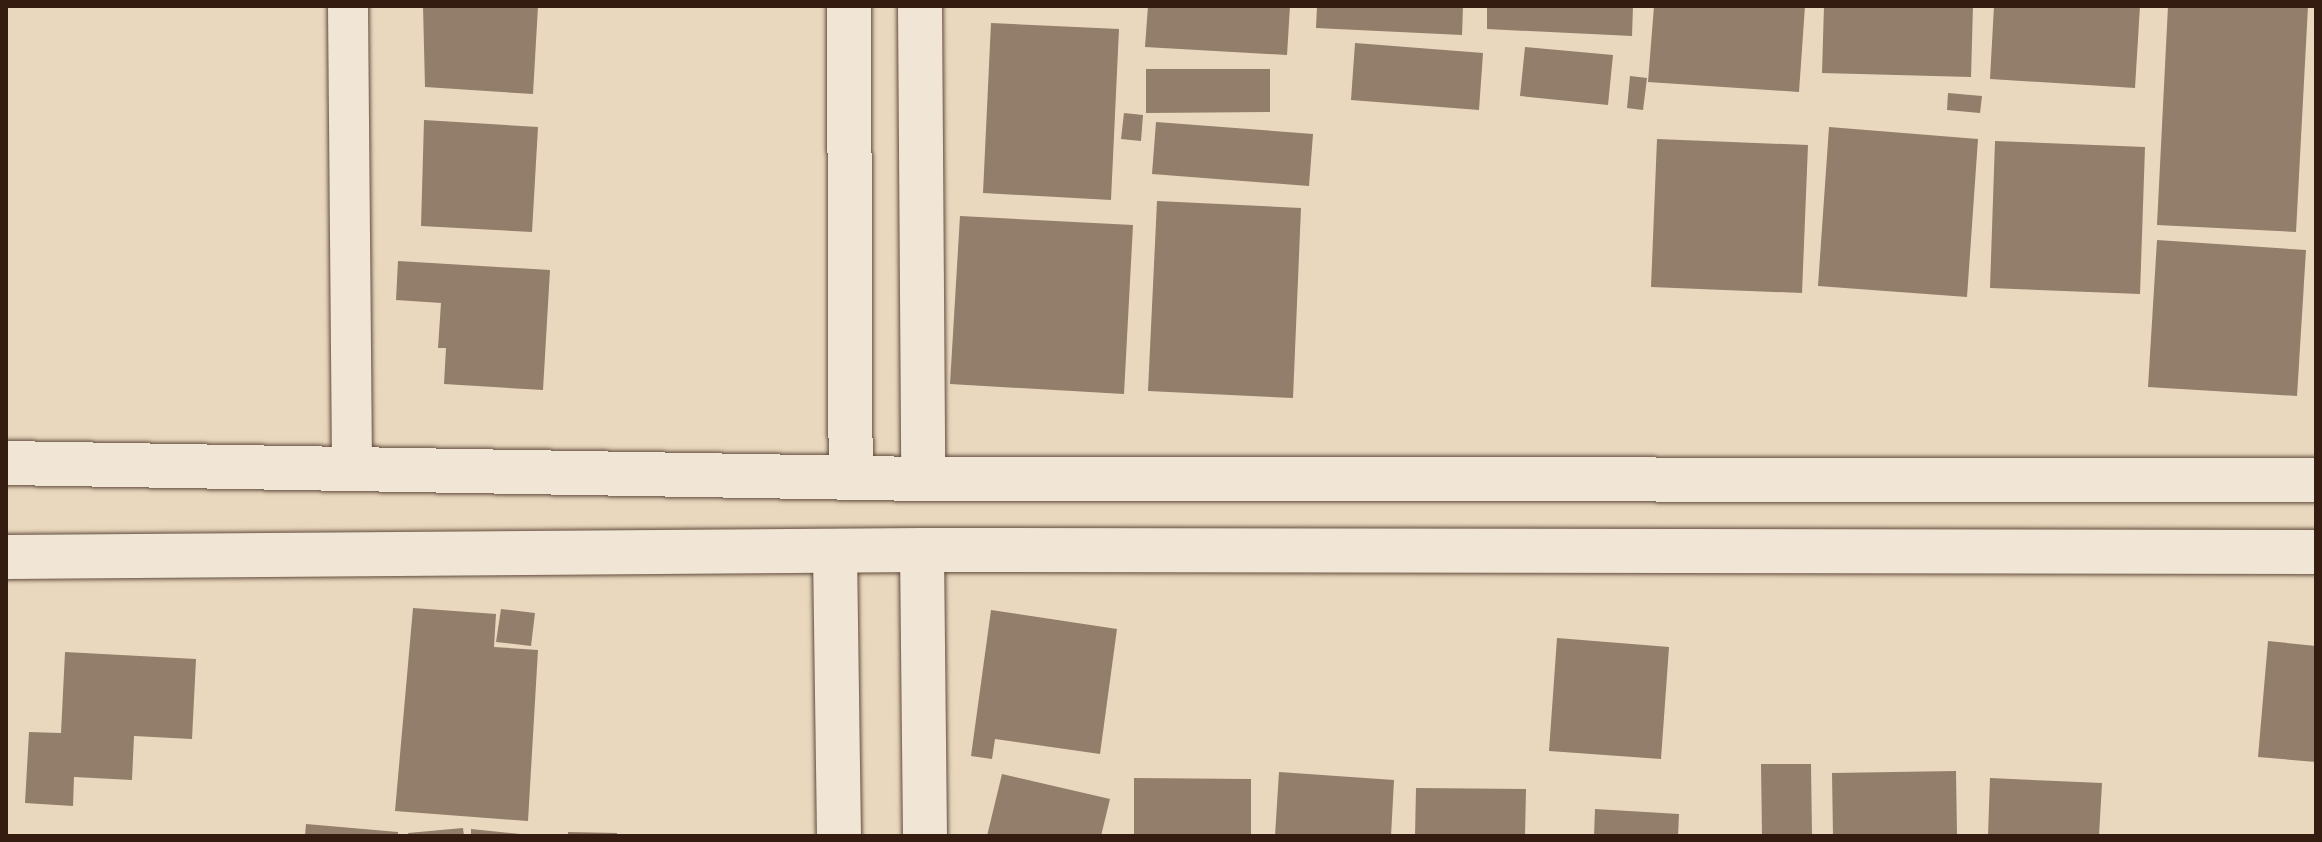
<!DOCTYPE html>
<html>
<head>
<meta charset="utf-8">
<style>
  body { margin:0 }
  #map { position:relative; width:2322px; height:842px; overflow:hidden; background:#e9d8be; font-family:Vollkorn,serif }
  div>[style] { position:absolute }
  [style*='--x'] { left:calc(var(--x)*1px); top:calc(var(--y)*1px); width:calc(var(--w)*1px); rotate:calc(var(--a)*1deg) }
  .building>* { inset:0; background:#927e6b }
  .roads { filter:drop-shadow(0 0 2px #614b3c) drop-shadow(0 0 2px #614b3c) }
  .minor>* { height:40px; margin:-20px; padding:0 20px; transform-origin:20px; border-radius:20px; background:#f1e6d5 }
  .tertiary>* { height:44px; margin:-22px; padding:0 22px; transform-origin:22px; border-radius:22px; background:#f1e6d5 }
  span { translate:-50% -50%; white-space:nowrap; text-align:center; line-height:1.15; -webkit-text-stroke:6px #f1e6d5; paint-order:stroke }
  .frame { position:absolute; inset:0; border:8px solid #341c11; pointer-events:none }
</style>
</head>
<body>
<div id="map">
  <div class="building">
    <div style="clip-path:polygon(423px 6px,538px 6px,533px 94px,425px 87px)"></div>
    <div style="clip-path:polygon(1148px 6px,1290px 6px,1287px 55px,1145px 47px)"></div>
    <div style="clip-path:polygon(1317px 6px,1463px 6px,1462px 35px,1316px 28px)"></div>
    <div style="clip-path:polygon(1487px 6px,1633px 6px,1632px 36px,1487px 29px)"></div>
    <div style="clip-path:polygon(1654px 6px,1805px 6px,1799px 92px,1648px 82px)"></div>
    <div style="clip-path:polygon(1824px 6px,1973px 6px,1971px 77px,1822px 73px)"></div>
    <div style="clip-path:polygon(1994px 6px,2140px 6px,2135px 88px,1990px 79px)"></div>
    <div style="clip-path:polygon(2168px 6px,2308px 6px,2296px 232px,2157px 225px)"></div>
    <div style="clip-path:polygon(991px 23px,1119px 29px,1111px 200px,983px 193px)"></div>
    <div style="clip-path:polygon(1355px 43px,1483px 53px,1479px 110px,1351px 100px)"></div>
    <div style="clip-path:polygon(1525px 47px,1613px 55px,1608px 105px,1520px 96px)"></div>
    <div style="clip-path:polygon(1146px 69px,1270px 69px,1270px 112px,1146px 113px)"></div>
    <div style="clip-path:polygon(1630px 76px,1647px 78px,1643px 110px,1627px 108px)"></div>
    <div style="clip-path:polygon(1948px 93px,1982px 96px,1980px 113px,1947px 110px)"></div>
    <div style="clip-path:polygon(1124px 113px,1143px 115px,1141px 141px,1121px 139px)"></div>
    <div style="clip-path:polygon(424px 120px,538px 127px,532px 232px,421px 226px)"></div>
    <div style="clip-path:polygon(1156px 122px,1313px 134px,1309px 186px,1152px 174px)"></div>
    <div style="clip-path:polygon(1829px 127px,1978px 139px,1967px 297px,1818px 286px)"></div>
    <div style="clip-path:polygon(1657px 139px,1808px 145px,1802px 293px,1651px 287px)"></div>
    <div style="clip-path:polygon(1995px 141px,2145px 147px,2140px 294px,1990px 288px)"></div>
    <div style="clip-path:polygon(1157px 201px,1301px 208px,1293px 398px,1148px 391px)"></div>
    <div style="clip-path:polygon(960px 216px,1133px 225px,1124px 394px,950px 384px)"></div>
    <div style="clip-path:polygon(2157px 240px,2306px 250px,2297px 396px,2148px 387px)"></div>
    <div style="clip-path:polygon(398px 261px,550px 270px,543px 390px,444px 384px,446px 348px,438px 348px,441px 303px,396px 300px)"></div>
    <div style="clip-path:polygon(413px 608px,496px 614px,494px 647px,538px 650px,528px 821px,395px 811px)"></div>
    <div style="clip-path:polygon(501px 609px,535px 613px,531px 646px,496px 642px)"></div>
    <div style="clip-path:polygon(991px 610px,1117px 629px,1100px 754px,995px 739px,992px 759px,971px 756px)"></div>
    <div style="clip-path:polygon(1557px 638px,1669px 647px,1661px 759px,1549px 751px)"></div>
    <div style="clip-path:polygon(2268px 641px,2316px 646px,2316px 762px,2258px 757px)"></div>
    <div style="clip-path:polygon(65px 652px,196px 659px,192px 739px,134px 736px,132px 780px,74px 777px,73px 806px,25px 803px,29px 732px,61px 733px)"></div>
    <div style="clip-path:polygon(1761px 764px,1811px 764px,1812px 836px,1762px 836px)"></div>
    <div style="clip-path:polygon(1956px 771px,1957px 836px,1833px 836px,1832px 773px)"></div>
    <div style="clip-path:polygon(1279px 772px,1394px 780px,1391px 836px,1275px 836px)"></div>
    <div style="clip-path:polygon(1002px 774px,1110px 799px,1101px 836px,987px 836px)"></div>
    <div style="clip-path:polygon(1134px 778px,1251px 779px,1251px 836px,1134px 836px)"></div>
    <div style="clip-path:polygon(1990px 778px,2102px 783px,2099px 836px,1988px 836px)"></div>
    <div style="clip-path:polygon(1416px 788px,1526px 789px,1525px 836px,1415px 836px)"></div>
    <div style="clip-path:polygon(1595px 809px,1679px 814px,1678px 836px,1594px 836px)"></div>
    <div style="clip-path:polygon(306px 824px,398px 832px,398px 836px,305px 836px)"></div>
    <div style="clip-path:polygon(463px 828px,464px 836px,409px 836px,408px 833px)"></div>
    <div style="clip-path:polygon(471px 829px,520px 834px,520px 836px,471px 836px)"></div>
    <div style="clip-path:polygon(568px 832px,617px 833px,617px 836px,568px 836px)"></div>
  </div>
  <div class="roads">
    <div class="minor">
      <div style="--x:348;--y:6;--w:459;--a:89.5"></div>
    </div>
    <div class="tertiary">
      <div style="--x:849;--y:6;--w:471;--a:89.8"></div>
      <div style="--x:920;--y:6;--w:473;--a:89.6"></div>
      <div style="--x:6;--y:463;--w:917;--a:1"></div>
      <div style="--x:923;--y:479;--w:1393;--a:0.04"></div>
      <div style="--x:922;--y:550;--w:286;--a:89.4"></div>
      <div style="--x:835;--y:551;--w:285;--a:89.2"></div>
      <div style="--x:6;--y:557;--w:916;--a:-0.44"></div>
      <div style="--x:922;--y:550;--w:1394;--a:0.08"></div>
    </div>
  </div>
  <div class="frame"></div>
</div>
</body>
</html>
